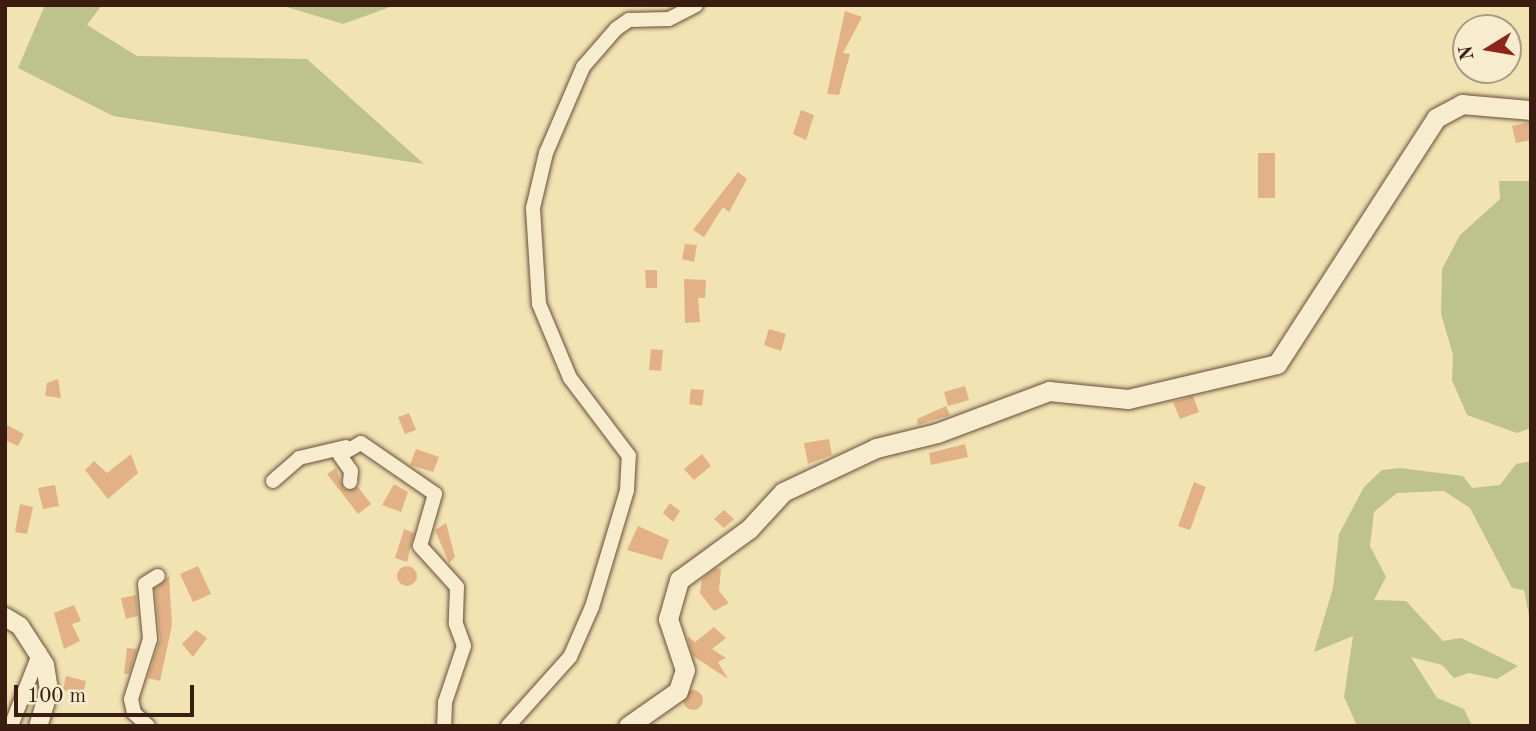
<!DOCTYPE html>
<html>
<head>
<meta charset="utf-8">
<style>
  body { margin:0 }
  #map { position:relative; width:1536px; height:731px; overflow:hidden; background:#f2e3b3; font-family:"Old Standard TT",serif }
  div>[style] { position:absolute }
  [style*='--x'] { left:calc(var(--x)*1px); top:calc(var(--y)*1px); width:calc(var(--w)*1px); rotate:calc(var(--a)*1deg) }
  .green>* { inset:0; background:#bdc38b }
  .building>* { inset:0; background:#e2b286 }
  .round { border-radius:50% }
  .roads { filter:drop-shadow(0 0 2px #684e39) drop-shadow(0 0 2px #684e39) }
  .minor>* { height:14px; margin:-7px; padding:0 7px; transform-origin:7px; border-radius:7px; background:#f7edce }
  .tertiary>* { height:18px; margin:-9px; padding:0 9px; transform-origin:9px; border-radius:9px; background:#f7edce }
  .secondary>* { height:19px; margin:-9.5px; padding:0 9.5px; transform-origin:9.5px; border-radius:9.5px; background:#f7edce }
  span { translate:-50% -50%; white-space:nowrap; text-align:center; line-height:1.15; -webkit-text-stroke:5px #f7edce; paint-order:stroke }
  .frame { position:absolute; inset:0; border:7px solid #3a1d10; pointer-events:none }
  .north { position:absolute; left:1452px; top:14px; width:70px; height:70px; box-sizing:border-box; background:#f7edce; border:2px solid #ab9a82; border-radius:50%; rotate:259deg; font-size:19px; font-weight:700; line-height:28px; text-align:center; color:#3a1d10 }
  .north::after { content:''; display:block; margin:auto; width:24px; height:32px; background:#8f2418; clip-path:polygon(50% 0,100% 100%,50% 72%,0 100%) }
  .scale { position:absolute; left:14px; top:685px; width:180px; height:32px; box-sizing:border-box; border:4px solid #3a1d10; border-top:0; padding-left:9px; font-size:21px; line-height:24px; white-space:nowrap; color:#3a1d10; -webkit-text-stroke:5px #f7edce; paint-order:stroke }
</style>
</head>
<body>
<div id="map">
  <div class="green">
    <div style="clip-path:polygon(45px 5px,102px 5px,87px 25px,137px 56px,307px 59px,424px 164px,113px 116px,18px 68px)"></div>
    <div style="clip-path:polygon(280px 5px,396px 5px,343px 24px)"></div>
    <div style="clip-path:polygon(1499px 181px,1531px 181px,1531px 428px,1517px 433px,1467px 415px,1452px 380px,1453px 355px,1441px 314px,1442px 269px,1460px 235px,1500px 199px)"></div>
    <div style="clip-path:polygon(1531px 461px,1531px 626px,1524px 590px,1512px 588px,1470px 508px,1444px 491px,1397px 493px,1374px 512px,1370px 546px,1386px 577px,1374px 600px,1406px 601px,1443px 641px,1461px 638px,1518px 666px,1497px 679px,1469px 673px,1454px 678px,1442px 665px,1411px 657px,1437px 698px,1464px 709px,1472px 726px,1357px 726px,1344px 697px,1353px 636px,1314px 652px,1333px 588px,1339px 534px,1364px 487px,1382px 470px,1400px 468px,1463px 476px,1472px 488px,1500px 485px,1516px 464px)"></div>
  </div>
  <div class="building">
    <div style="clip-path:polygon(845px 11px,862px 17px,843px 53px,850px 54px,839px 95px,827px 94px)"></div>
    <div style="clip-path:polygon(801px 110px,814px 115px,806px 140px,793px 134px)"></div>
    <div style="clip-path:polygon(1531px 122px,1531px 140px,1516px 143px,1512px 126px)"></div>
    <div style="clip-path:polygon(1258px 153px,1275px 153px,1275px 198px,1258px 198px)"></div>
    <div style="clip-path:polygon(738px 172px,747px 179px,729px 212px,723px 207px,704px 237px,693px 230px)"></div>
    <div style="clip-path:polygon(685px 244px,697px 245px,694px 262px,682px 259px)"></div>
    <div style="clip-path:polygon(645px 270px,657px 270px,657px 288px,646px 288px)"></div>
    <div style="clip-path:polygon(684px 279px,706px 280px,705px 298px,698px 298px,700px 322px,685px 323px)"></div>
    <div style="clip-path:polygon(769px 329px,786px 334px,781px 351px,764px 345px)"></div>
    <div style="clip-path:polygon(651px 349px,663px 350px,661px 371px,649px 370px)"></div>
    <div style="clip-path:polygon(58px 379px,61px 398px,45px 396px,47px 383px)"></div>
    <div style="clip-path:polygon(965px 386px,969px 400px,948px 406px,944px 392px)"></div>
    <div style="clip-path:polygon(691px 389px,704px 390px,702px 406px,689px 404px)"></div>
    <div style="clip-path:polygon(1193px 396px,1199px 412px,1180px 419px,1173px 402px)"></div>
    <div style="clip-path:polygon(946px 406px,950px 415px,918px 425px,917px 419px)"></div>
    <div style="clip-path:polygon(409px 413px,416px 430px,405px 434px,398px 417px)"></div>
    <div style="clip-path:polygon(5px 424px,24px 434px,18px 446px,5px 440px)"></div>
    <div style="clip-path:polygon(829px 439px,832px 455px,808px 464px,804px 443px)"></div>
    <div style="clip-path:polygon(965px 444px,968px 457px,931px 465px,929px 453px)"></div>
    <div style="clip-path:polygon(416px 449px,439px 457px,433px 472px,410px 465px)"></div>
    <div style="clip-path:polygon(131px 454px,138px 473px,108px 499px,85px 470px,94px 461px,107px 473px)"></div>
    <div style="clip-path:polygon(702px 454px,711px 466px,694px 480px,684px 469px)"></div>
    <div style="clip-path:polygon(336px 468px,344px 489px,358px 487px,371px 504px,358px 514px,327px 474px)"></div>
    <div style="clip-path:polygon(1194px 482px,1206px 487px,1190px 530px,1178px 526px)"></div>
    <div style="clip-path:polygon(394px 484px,408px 492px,401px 512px,382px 505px)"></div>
    <div style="clip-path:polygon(55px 485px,59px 506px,43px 509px,38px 488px)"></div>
    <div style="clip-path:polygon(670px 503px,680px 511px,673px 522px,663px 513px)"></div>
    <div style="clip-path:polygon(20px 504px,33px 507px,27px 534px,15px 532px)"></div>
    <div style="clip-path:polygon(724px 510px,734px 519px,724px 528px,714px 519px)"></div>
    <div style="clip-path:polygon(446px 523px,455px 557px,449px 563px,435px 530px)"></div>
    <div style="clip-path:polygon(638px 526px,669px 540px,662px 560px,627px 550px)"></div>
    <div style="clip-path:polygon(404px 529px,414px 533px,407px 562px,395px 558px)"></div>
    <div style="clip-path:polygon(198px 566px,211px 594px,193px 602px,180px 574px)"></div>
    <div class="round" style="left:397px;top:566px;width:20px;height:20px"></div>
    <div style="clip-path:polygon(716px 568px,721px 569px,719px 591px,729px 603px,714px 611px,700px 593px,702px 579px)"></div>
    <div style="clip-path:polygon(169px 576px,172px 625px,160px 681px,148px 678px,160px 639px,155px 589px)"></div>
    <div style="clip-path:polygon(136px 595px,138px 616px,126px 619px,121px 598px)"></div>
    <div style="clip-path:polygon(74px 605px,81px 621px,72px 624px,80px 641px,64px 649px,54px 613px)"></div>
    <div style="clip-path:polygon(714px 627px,726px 638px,712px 649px,726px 658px,718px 662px,728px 679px,693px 656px,687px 636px,695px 642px)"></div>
    <div style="clip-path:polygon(196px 630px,207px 638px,193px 657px,182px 644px)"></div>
    <div style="clip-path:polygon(127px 648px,137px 649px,129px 674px,124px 674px)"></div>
    <div style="clip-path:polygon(66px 676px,86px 681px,83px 694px,63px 690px)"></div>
    <div class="round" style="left:683px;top:690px;width:20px;height:20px"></div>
  </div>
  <div class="roads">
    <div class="minor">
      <div style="--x:273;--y:481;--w:35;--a:-41"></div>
      <div style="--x:299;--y:458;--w:48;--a:-13.2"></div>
      <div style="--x:350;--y:482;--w:11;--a:-85"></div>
      <div style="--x:351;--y:471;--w:19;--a:-125"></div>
      <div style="--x:340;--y:455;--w:24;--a:-30"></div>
      <div style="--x:361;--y:443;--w:90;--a:34.6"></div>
      <div style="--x:435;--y:494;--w:54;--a:106.1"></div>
      <div style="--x:420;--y:546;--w:55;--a:47.9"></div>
      <div style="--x:457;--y:587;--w:37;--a:92"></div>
      <div style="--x:456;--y:624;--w:23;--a:70"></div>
      <div style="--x:464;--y:646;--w:59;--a:108.7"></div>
      <div style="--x:445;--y:702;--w:24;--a:92"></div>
      <div style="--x:11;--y:726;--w:79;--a:-68.6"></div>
      <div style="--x:148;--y:726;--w:19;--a:-137"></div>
      <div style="--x:134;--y:713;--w:14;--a:-102"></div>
      <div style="--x:131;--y:699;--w:63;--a:-72.4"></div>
      <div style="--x:150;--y:639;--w:55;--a:-95.2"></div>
      <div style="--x:145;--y:584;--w:15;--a:-32"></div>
      <div style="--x:508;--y:726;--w:93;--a:-48.1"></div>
      <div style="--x:570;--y:657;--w:55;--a:-66.3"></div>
      <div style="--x:592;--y:607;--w:122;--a:-73.3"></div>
      <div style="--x:627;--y:490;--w:34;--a:-87"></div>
      <div style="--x:629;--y:456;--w:98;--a:-127.1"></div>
      <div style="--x:570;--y:378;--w:80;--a:-112.7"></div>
      <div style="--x:539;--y:304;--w:96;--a:-93.6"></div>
      <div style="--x:533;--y:208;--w:57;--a:-76.7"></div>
      <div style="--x:546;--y:153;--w:94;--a:-66.7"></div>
      <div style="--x:583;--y:67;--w:50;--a:-49"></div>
      <div style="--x:616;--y:29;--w:16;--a:-35"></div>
      <div style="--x:629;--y:20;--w:40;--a:-1.4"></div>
      <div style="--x:669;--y:19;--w:30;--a:-27"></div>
    </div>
    <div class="tertiary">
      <div style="--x:5;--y:617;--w:17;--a:31"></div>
      <div style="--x:20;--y:626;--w:46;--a:57.3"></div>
      <div style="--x:45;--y:665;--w:26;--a:81"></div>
      <div style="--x:49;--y:691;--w:37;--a:107"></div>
    </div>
    <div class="secondary">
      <div style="--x:628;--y:726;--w:61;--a:-35"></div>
      <div style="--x:678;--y:691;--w:22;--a:-72"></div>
      <div style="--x:685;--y:670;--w:54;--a:-108.4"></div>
      <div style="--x:668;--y:619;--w:41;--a:-74.2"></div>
      <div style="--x:679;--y:580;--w:87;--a:-36.1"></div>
      <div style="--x:749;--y:529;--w:50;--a:-47.4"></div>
      <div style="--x:783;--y:492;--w:103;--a:-25.3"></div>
      <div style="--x:876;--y:448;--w:63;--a:-13.8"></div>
      <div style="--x:937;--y:433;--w:120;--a:-20.6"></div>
      <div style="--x:1049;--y:391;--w:79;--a:5.8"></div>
      <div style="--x:1128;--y:399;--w:153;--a:-13.2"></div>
      <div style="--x:1277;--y:364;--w:293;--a:-57.1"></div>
      <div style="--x:1436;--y:118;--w:30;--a:-28"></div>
      <div style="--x:1462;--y:104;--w:69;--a:5"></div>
    </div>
  </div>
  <div class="frame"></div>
  <div class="north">N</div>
  <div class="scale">100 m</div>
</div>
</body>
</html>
